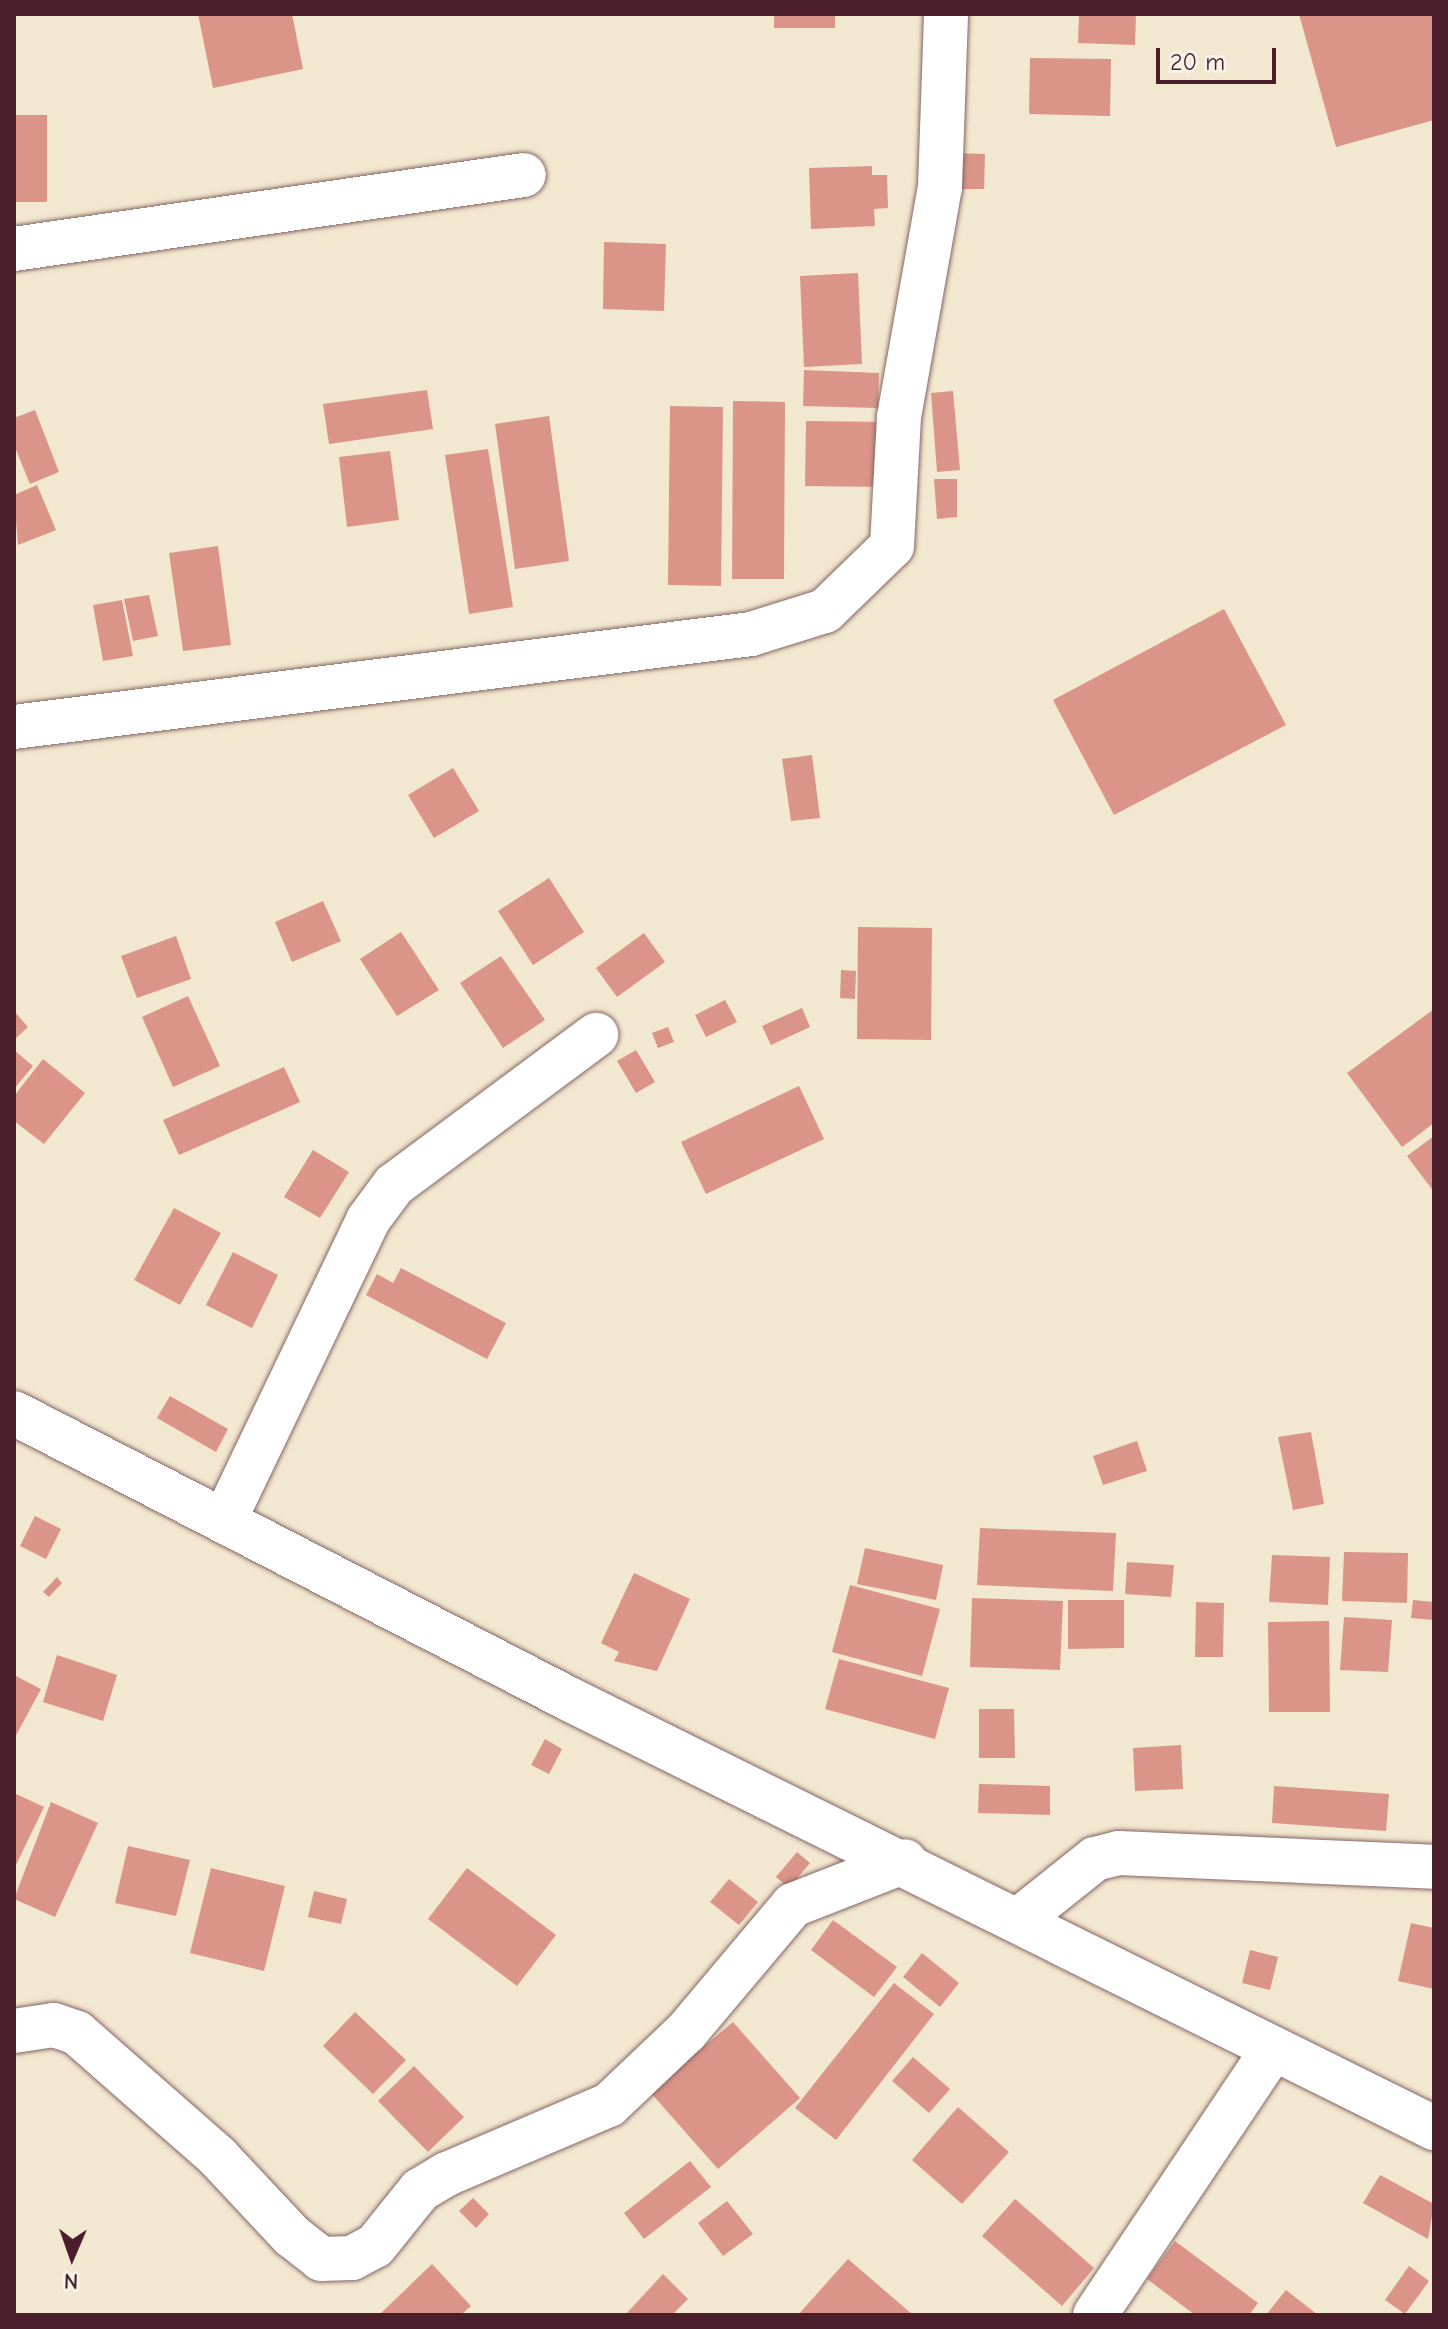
<!DOCTYPE html>
<html>
<head>
<meta charset="utf-8">
<style>
  body { margin:0 }
  #map { position:relative; width:1448px; height:2329px; overflow:hidden; background:#f2e7cf; font-family:"Comic Neue",sans-serif }
  div>[style] { position:absolute }
  [style*='--x'] { left:calc(var(--x)*1px); top:calc(var(--y)*1px); width:calc(var(--w)*1px); rotate:calc(var(--a)*1deg) }
  .building>* { inset:0; background:#da9588 }
  .roads { filter:drop-shadow(0 0 2px #856564) drop-shadow(0 0 2px #856564) }
  .minor>* { height:44px; margin:-22px; padding:0 22px; transform-origin:22px; border-radius:22px; background:#fff }
  span { translate:-50% -50%; white-space:nowrap; text-align:center; line-height:1.15; -webkit-text-stroke:8px #f7f3e8; paint-order:stroke }
  .frame { position:absolute; inset:0; border:16px solid #4a1f2b; pointer-events:none }
  .north { position:absolute; left:32px; top:2217px; width:80px; height:80px; -webkit-text-stroke:6px #f7f3e8; paint-order:stroke; rotate:182deg; font-size:22px; font-weight:700; line-height:32px; text-align:center; color:#4a1f2b }
  .north::after { content:''; display:block; margin:auto; width:28px; height:36px; background:#4a1f2b; clip-path:polygon(50% 0,100% 100%,50% 72%,0 100%) }
  .scale { position:absolute; left:1156px; top:48px; width:120px; height:36px; box-sizing:border-box; border:4px solid #4a1f2b; border-top:0; padding-left:10px; font-size:24px; line-height:28px; white-space:nowrap; color:#4a1f2b; -webkit-text-stroke:6px #f7f3e8; paint-order:stroke }
</style>
</head>
<body>
<div id="map">
  <div class="building">
    <div style="clip-path:polygon(198px 14px,292px 14px,303px 69px,213px 88px)"></div>
    <div style="clip-path:polygon(774px 14px,835px 14px,835px 28px,774px 28px)"></div>
    <div style="clip-path:polygon(1079px 14px,1136px 14px,1135px 45px,1078px 43px)"></div>
    <div style="clip-path:polygon(1299px 14px,1434px 14px,1434px 120px,1336px 147px)"></div>
    <div style="clip-path:polygon(1030px 58px,1111px 59px,1110px 116px,1029px 114px)"></div>
    <div style="clip-path:polygon(14px 115px,47px 115px,47px 202px,14px 202px)"></div>
    <div style="clip-path:polygon(951px 153px,985px 154px,984px 189px,950px 189px)"></div>
    <div style="clip-path:polygon(872px 166px,872px 175px,887px 175px,888px 208px,874px 209px,875px 226px,811px 229px,809px 168px)"></div>
    <div style="clip-path:polygon(604px 242px,666px 244px,664px 311px,603px 309px)"></div>
    <div style="clip-path:polygon(858px 273px,862px 364px,804px 367px,800px 276px)"></div>
    <div style="clip-path:polygon(804px 370px,879px 373px,878px 408px,803px 406px)"></div>
    <div style="clip-path:polygon(427px 390px,433px 429px,329px 444px,323px 404px)"></div>
    <div style="clip-path:polygon(953px 391px,960px 470px,937px 472px,931px 393px)"></div>
    <div style="clip-path:polygon(733px 401px,785px 402px,784px 579px,732px 579px)"></div>
    <div style="clip-path:polygon(670px 406px,723px 407px,721px 586px,668px 585px)"></div>
    <div style="clip-path:polygon(35px 410px,59px 472px,30px 484px,14px 445px,14px 418px)"></div>
    <div style="clip-path:polygon(549px 416px,569px 561px,515px 569px,495px 424px)"></div>
    <div style="clip-path:polygon(806px 421px,885px 422px,885px 487px,805px 486px)"></div>
    <div style="clip-path:polygon(488px 449px,513px 607px,469px 614px,445px 455px)"></div>
    <div style="clip-path:polygon(390px 451px,399px 520px,347px 527px,339px 457px)"></div>
    <div style="clip-path:polygon(934px 479px,957px 479px,957px 517px,937px 519px)"></div>
    <div style="clip-path:polygon(37px 485px,56px 530px,18px 545px,14px 495px)"></div>
    <div style="clip-path:polygon(218px 546px,231px 645px,183px 651px,169px 553px)"></div>
    <div style="clip-path:polygon(149px 595px,158px 636px,133px 641px,124px 599px)"></div>
    <div style="clip-path:polygon(122px 600px,133px 656px,103px 661px,93px 605px)"></div>
    <div style="clip-path:polygon(1224px 609px,1286px 725px,1114px 815px,1053px 700px)"></div>
    <div style="clip-path:polygon(812px 755px,820px 818px,791px 821px,782px 759px)"></div>
    <div style="clip-path:polygon(453px 768px,479px 811px,434px 838px,408px 795px)"></div>
    <div style="clip-path:polygon(549px 878px,584px 932px,533px 965px,498px 911px)"></div>
    <div style="clip-path:polygon(323px 901px,341px 941px,292px 962px,275px 922px)"></div>
    <div style="clip-path:polygon(858px 927px,932px 928px,931px 1040px,857px 1039px)"></div>
    <div style="clip-path:polygon(401px 932px,439px 990px,397px 1016px,360px 959px)"></div>
    <div style="clip-path:polygon(644px 933px,665px 962px,617px 997px,596px 968px)"></div>
    <div style="clip-path:polygon(176px 936px,191px 979px,137px 998px,121px 956px)"></div>
    <div style="clip-path:polygon(501px 956px,545px 1020px,503px 1048px,460px 983px)"></div>
    <div style="clip-path:polygon(841px 970px,856px 971px,855px 999px,840px 998px)"></div>
    <div style="clip-path:polygon(188px 996px,220px 1066px,173px 1087px,142px 1017px)"></div>
    <div style="clip-path:polygon(725px 1000px,737px 1022px,706px 1037px,695px 1015px)"></div>
    <div style="clip-path:polygon(802px 1008px,810px 1027px,771px 1045px,762px 1026px)"></div>
    <div style="clip-path:polygon(1434px 1009px,1434px 1123px,1402px 1147px,1347px 1073px)"></div>
    <div style="clip-path:polygon(14px 1011px,28px 1027px,14px 1040px)"></div>
    <div style="clip-path:polygon(668px 1027px,674px 1042px,658px 1048px,652px 1033px)"></div>
    <div style="clip-path:polygon(14px 1050px,33px 1066px,14px 1089px)"></div>
    <div style="clip-path:polygon(636px 1050px,655px 1082px,636px 1093px,617px 1061px)"></div>
    <div style="clip-path:polygon(43px 1059px,85px 1093px,44px 1144px,14px 1121px,14px 1096px)"></div>
    <div style="clip-path:polygon(284px 1067px,300px 1102px,179px 1155px,163px 1120px)"></div>
    <div style="clip-path:polygon(799px 1086px,824px 1139px,706px 1194px,681px 1142px)"></div>
    <div style="clip-path:polygon(1434px 1136px,1434px 1192px,1407px 1156px)"></div>
    <div style="clip-path:polygon(313px 1150px,349px 1172px,320px 1218px,284px 1197px)"></div>
    <div style="clip-path:polygon(174px 1208px,221px 1233px,180px 1305px,134px 1280px)"></div>
    <div style="clip-path:polygon(233px 1252px,278px 1275px,252px 1328px,206px 1305px)"></div>
    <div style="clip-path:polygon(401px 1268px,506px 1323px,487px 1359px,366px 1295px,377px 1274px,393px 1283px)"></div>
    <div style="clip-path:polygon(170px 1396px,228px 1429px,216px 1452px,157px 1418px)"></div>
    <div style="clip-path:polygon(1311px 1432px,1324px 1504px,1293px 1510px,1278px 1437px)"></div>
    <div style="clip-path:polygon(1137px 1441px,1147px 1471px,1103px 1485px,1093px 1456px)"></div>
    <div style="clip-path:polygon(35px 1516px,61px 1529px,46px 1559px,20px 1546px)"></div>
    <div style="clip-path:polygon(980px 1528px,1116px 1533px,1113px 1591px,977px 1585px)"></div>
    <div style="clip-path:polygon(865px 1548px,943px 1565px,936px 1600px,857px 1584px)"></div>
    <div style="clip-path:polygon(1344px 1552px,1408px 1553px,1407px 1603px,1342px 1601px)"></div>
    <div style="clip-path:polygon(1272px 1555px,1330px 1557px,1328px 1605px,1269px 1602px)"></div>
    <div style="clip-path:polygon(1127px 1562px,1174px 1565px,1171px 1597px,1125px 1594px)"></div>
    <div style="clip-path:polygon(634px 1573px,690px 1599px,657px 1671px,614px 1661px,619px 1652px,601px 1643px)"></div>
    <div style="clip-path:polygon(57px 1577px,62px 1583px,49px 1597px,43px 1592px)"></div>
    <div style="clip-path:polygon(850px 1585px,940px 1609px,922px 1676px,832px 1652px)"></div>
    <div style="clip-path:polygon(972px 1598px,1063px 1601px,1060px 1670px,970px 1667px)"></div>
    <div style="clip-path:polygon(1068px 1600px,1124px 1600px,1124px 1648px,1068px 1649px)"></div>
    <div style="clip-path:polygon(1413px 1600px,1434px 1602px,1434px 1620px,1411px 1618px)"></div>
    <div style="clip-path:polygon(1196px 1602px,1224px 1603px,1223px 1657px,1195px 1657px)"></div>
    <div style="clip-path:polygon(1344px 1617px,1392px 1620px,1388px 1672px,1340px 1670px)"></div>
    <div style="clip-path:polygon(1329px 1621px,1330px 1712px,1269px 1712px,1268px 1622px)"></div>
    <div style="clip-path:polygon(57px 1655px,117px 1675px,103px 1721px,43px 1702px)"></div>
    <div style="clip-path:polygon(839px 1659px,949px 1688px,935px 1739px,825px 1709px)"></div>
    <div style="clip-path:polygon(14px 1675px,41px 1689px,14px 1739px)"></div>
    <div style="clip-path:polygon(979px 1709px,1014px 1709px,1015px 1758px,979px 1758px)"></div>
    <div style="clip-path:polygon(545px 1739px,562px 1749px,549px 1774px,531px 1765px)"></div>
    <div style="clip-path:polygon(1181px 1745px,1183px 1789px,1135px 1791px,1133px 1748px)"></div>
    <div style="clip-path:polygon(979px 1784px,1050px 1786px,1050px 1815px,978px 1813px)"></div>
    <div style="clip-path:polygon(1274px 1786px,1389px 1794px,1386px 1831px,1272px 1823px)"></div>
    <div style="clip-path:polygon(14px 1793px,44px 1807px,14px 1869px)"></div>
    <div style="clip-path:polygon(51px 1802px,98px 1823px,55px 1917px,14px 1899px)"></div>
    <div style="clip-path:polygon(128px 1846px,190px 1860px,176px 1916px,115px 1903px)"></div>
    <div style="clip-path:polygon(797px 1852px,810px 1863px,789px 1888px,776px 1877px)"></div>
    <div style="clip-path:polygon(211px 1868px,285px 1886px,264px 1971px,190px 1953px)"></div>
    <div style="clip-path:polygon(467px 1868px,556px 1935px,517px 1986px,428px 1919px)"></div>
    <div style="clip-path:polygon(729px 1879px,758px 1902px,739px 1925px,710px 1902px)"></div>
    <div style="clip-path:polygon(314px 1891px,347px 1899px,341px 1924px,308px 1917px)"></div>
    <div style="clip-path:polygon(833px 1920px,897px 1967px,874px 1997px,811px 1950px)"></div>
    <div style="clip-path:polygon(1411px 1923px,1434px 1928px,1434px 1989px,1398px 1981px)"></div>
    <div style="clip-path:polygon(1250px 1950px,1278px 1957px,1270px 1990px,1242px 1983px)"></div>
    <div style="clip-path:polygon(922px 1953px,959px 1983px,940px 2007px,903px 1977px)"></div>
    <div style="clip-path:polygon(894px 1983px,934px 2014px,836px 2140px,795px 2108px)"></div>
    <div style="clip-path:polygon(355px 2012px,406px 2060px,373px 2094px,323px 2046px)"></div>
    <div style="clip-path:polygon(733px 2022px,800px 2098px,718px 2169px,650px 2092px)"></div>
    <div style="clip-path:polygon(913px 2057px,950px 2089px,929px 2113px,892px 2081px)"></div>
    <div style="clip-path:polygon(414px 2066px,464px 2117px,428px 2152px,378px 2101px)"></div>
    <div style="clip-path:polygon(958px 2107px,1009px 2152px,962px 2204px,912px 2160px)"></div>
    <div style="clip-path:polygon(690px 2161px,711px 2187px,644px 2239px,624px 2213px)"></div>
    <div style="clip-path:polygon(1380px 2175px,1434px 2204px,1428px 2239px,1363px 2203px)"></div>
    <div style="clip-path:polygon(473px 2198px,489px 2214px,476px 2228px,459px 2211px)"></div>
    <div style="clip-path:polygon(1015px 2199px,1094px 2268px,1062px 2306px,982px 2236px)"></div>
    <div style="clip-path:polygon(727px 2201px,753px 2234px,723px 2256px,698px 2223px)"></div>
    <div style="clip-path:polygon(1175px 2241px,1258px 2303px,1249px 2315px,1195px 2315px,1147px 2279px)"></div>
    <div style="clip-path:polygon(848px 2259px,913px 2315px,798px 2315px)"></div>
    <div style="clip-path:polygon(432px 2264px,471px 2306px,461px 2315px,379px 2315px)"></div>
    <div style="clip-path:polygon(1409px 2266px,1429px 2281px,1405px 2314px,1385px 2300px)"></div>
    <div style="clip-path:polygon(663px 2274px,688px 2299px,672px 2315px,625px 2315px)"></div>
    <div style="clip-path:polygon(1286px 2290px,1318px 2315px,1266px 2315px)"></div>
  </div>
  <div class="roads">
    <div class="minor">
      <div style="--x:14;--y:249;--w:515;--a:-8.26"></div>
      <div style="--x:14;--y:727;--w:743;--a:-7.19"></div>
      <div style="--x:751;--y:634;--w:77;--a:-17.3"></div>
      <div style="--x:825;--y:611;--w:93;--a:-44.1"></div>
      <div style="--x:892;--y:546;--w:129;--a:-86.9"></div>
      <div style="--x:899;--y:417;--w:234;--a:-79.9"></div>
      <div style="--x:940;--y:187;--w:173;--a:-88"></div>
      <div style="--x:14;--y:1413;--w:624;--a:27.26"></div>
      <div style="--x:569;--y:1699;--w:966;--a:26.38"></div>
      <div style="--x:224;--y:1521;--w:334;--a:-64.4"></div>
      <div style="--x:368;--y:1220;--w:44;--a:-53.4"></div>
      <div style="--x:394;--y:1185;--w:252;--a:-36.6"></div>
      <div style="--x:1021;--y:1918;--w:95;--a:-38.6"></div>
      <div style="--x:1095;--y:1859;--w:25;--a:-14"></div>
      <div style="--x:1119;--y:1853;--w:315;--a:2.5"></div>
      <div style="--x:14;--y:2031;--w:40;--a:-8.5"></div>
      <div style="--x:54;--y:2025;--w:24;--a:19"></div>
      <div style="--x:77;--y:2033;--w:188;--a:41.3"></div>
      <div style="--x:218;--y:2157;--w:108;--a:46.9"></div>
      <div style="--x:292;--y:2236;--w:37;--a:38"></div>
      <div style="--x:321;--y:2259;--w:31;--a:-2"></div>
      <div style="--x:352;--y:2258;--w:26;--a:-28"></div>
      <div style="--x:375;--y:2246;--w:72;--a:-51.2"></div>
      <div style="--x:420;--y:2190;--w:31;--a:-31"></div>
      <div style="--x:447;--y:2174;--w:176;--a:-23.1"></div>
      <div style="--x:609;--y:2105;--w:106;--a:-43.5"></div>
      <div style="--x:686;--y:2032;--w:166;--a:-49.9"></div>
      <div style="--x:793;--y:1905;--w:120;--a:-21.4"></div>
      <div style="--x:1095;--y:2315;--w:320;--a:-56.2"></div>
    </div>
  </div>
  <div class="frame"></div>
  <div class="north">N</div>
  <div class="scale">20 m</div>
</div>
</body>
</html>
